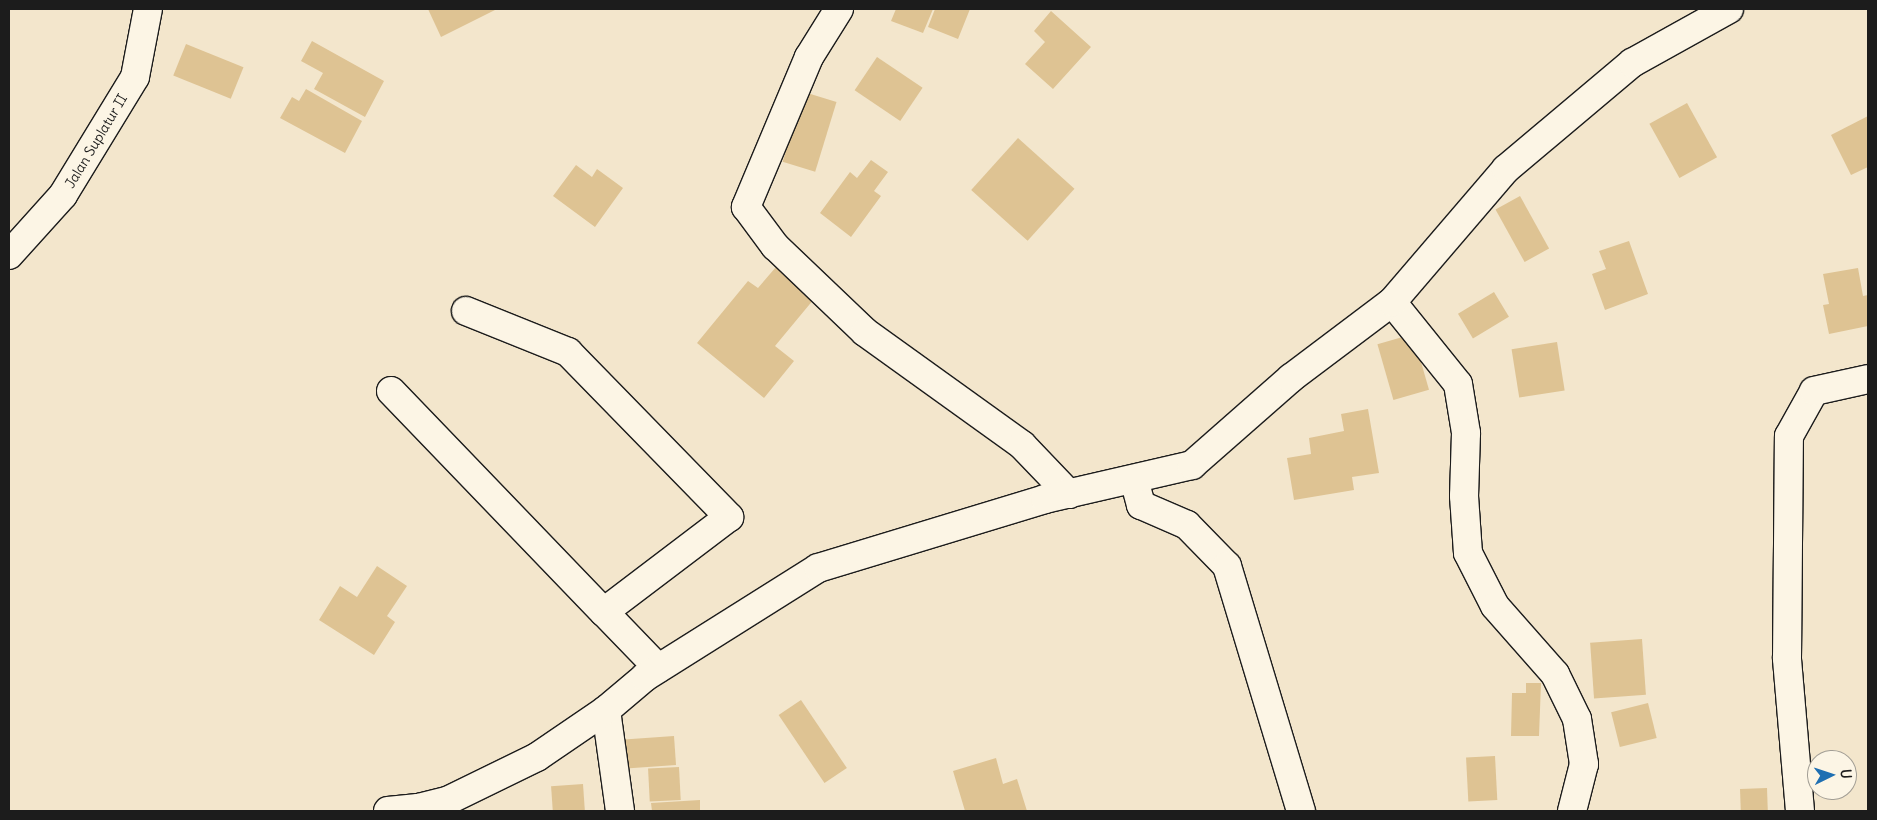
<!DOCTYPE html>
<style>
body{margin:0}
#map{position:relative;width:1877px;height:820px;overflow:hidden;background:#f3e6cc;font-family:Delius,sans-serif}
div>[style]{position:absolute}
[style*='--x']{left:calc(var(--x)*1px);top:calc(var(--y)*1px);width:calc(var(--w)*1px);rotate:calc(var(--a)*1deg)}
.building>*{inset:0;background:#dec393;transform-origin:0 0}
.roads{filter:drop-shadow(1px 0 #1c1c1c) drop-shadow(-1px 0 #1c1c1c) drop-shadow(0 1px #1c1c1c) drop-shadow(0 -1px #1c1c1c)}
.minor>*{height:28px;margin:-14px;padding:0 14px;transform-origin:14px;border-radius:14px;background:#fcf5e5}
.tertiary>*{height:28px;margin:-14px;padding:0 14px;transform-origin:14px;border-radius:14px;background:#fcf5e5}
span{translate:-50% -50%;white-space:nowrap;text-align:center;line-height:1.15;-webkit-text-stroke:4px #fcf5e5;paint-order:stroke}
.street-label{font-size:14px;color:#1c1c1c}
.frame{position:absolute;inset:0;border:10px solid #1c1c1c;pointer-events:none}
.north{position:absolute;left:1807px;top:750px;width:50px;height:50px;box-sizing:border-box;background:#fcf5e5;border:1px solid #a29e95;border-radius:50%;rotate:86deg;font-size:14px;font-weight:700;line-height:20px;text-align:center;color:#1c1c1c}
.north::after{content:'';display:block;margin:auto;width:18px;height:22px;background:#1f6fb2;clip-path:polygon(50% 0,100% 100%,50% 72%,0 100%)}
</style>
<div id="map">
<div class="building">
<div style="clip-path:polygon(428px 9px,495px 9px,495px 10px,441px 37px)"></div>
<div style="clip-path:polygon(896px 9px,933px 9px,923px 33px,891px 21px)"></div>
<div style="clip-path:polygon(935px 9px,970px 9px,958px 39px,928px 27px)"></div>
<div style="clip-path:polygon(1051px 11px,1091px 47px,1053px 89px,1025px 64px,1045px 42px,1034px 31px)"></div>
<div style="clip-path:polygon(312px 41px,384px 81px,365px 117px,314px 89px,323px 73px,301px 61px)"></div>
<div style="left:186px;top:44px;width:62px;height:34px;rotate:22deg"></div>
<div style="left:877px;top:57px;width:55px;height:40px;rotate:34deg"></div>
<div style="clip-path:polygon(306px 89px,362px 121px,345px 153px,280px 118px,292px 97px,299px 101px)"></div>
<div style="left:804px;top:92px;width:34px;height:73px;rotate:17deg"></div>
<div style="left:1687px;top:103px;width:62px;height:43px;rotate:61deg"></div>
<div style="clip-path:polygon(1868px 116px,1868px 167px,1851px 175px,1831px 135px)"></div>
<div style="left:1018px;top:138px;width:76px;height:70px;rotate:42deg"></div>
<div style="clip-path:polygon(871px 160px,888px 172px,874px 191px,881px 196px,851px 237px,820px 213px,850px 172px,857px 178px)"></div>
<div style="clip-path:polygon(576px 165px,592px 177px,597px 169px,623px 188px,595px 227px,553px 196px)"></div>
<div style="left:1520px;top:196px;width:60px;height:28px;rotate:61deg"></div>
<div style="clip-path:polygon(1629px 241px,1648px 294px,1605px 310px,1592px 274px,1606px 269px,1599px 251px)"></div>
<div style="clip-path:polygon(776px 267px,814px 299px,775px 346px,794px 361px,764px 398px,697px 343px,748px 281px,758px 288px)"></div>
<div style="clip-path:polygon(1858px 268px,1863px 296px,1868px 295px,1868px 326px,1829px 334px,1823px 305px,1829px 304px,1823px 274px)"></div>
<div style="left:1494px;top:292px;width:29px;height:42px;rotate:59deg"></div>
<div style="left:1413px;top:334px;width:58px;height:37px;rotate:74deg"></div>
<div style="left:1557px;top:342px;width:49px;height:46px;rotate:81deg"></div>
<div style="clip-path:polygon(1368px 409px,1379px 473px,1352px 477px,1354px 490px,1294px 500px,1287px 458px,1311px 454px,1309px 438px,1344px 431px,1341px 414px)"></div>
<div style="clip-path:polygon(377px 566px,407px 586px,387px 616px,395px 622px,374px 655px,319px 620px,340px 586px,357px 597px)"></div>
<div style="left:1642px;top:639px;width:56px;height:52px;rotate:86deg"></div>
<div style="clip-path:polygon(1526px 683px,1541px 683px,1539px 736px,1511px 736px,1512px 693px,1526px 693px)"></div>
<div style="left:801px;top:700px;width:82px;height:27px;rotate:56deg"></div>
<div style="left:1648px;top:703px;width:36px;height:38px;rotate:76deg"></div>
<div style="left:674px;top:736px;width:29px;height:50px;rotate:86deg"></div>
<div style="left:1495px;top:756px;width:44px;height:29px;rotate:87deg"></div>
<div style="clip-path:polygon(996px 758px,1003px 784px,1017px 779px,1027px 811px,965px 811px,953px 771px)"></div>
<div style="left:679px;top:767px;width:33px;height:31px;rotate:87deg"></div>
<div style="left:583px;top:784px;width:27px;height:32px;rotate:86deg"></div>
<div style="left:1767px;top:788px;width:23px;height:27px;rotate:88deg"></div>
<div style="clip-path:polygon(700px 800px,700px 811px,652px 811px,651px 803px)"></div>
</div>
<div class="roads">
<div class="minor">
<div style="--x:839;--y:9;--w:57;--a:122"></div>
<div style="--x:809;--y:57;--w:163;--a:112.8"></div>
<div style="--x:746;--y:207;--w:49;--a:53.4"></div>
<div style="--x:775;--y:246;--w:124;--a:43.7"></div>
<div style="--x:865;--y:332;--w:193;--a:35.7"></div>
<div style="--x:1022;--y:445;--w:68;--a:46.2"></div>
<div style="--x:1392;--y:302;--w:105;--a:51.2"></div>
<div style="--x:1458;--y:384;--w:50;--a:80.7"></div>
<div style="--x:1466;--y:433;--w:63;--a:91.8"></div>
<div style="--x:1464;--y:496;--w:57;--a:86"></div>
<div style="--x:1468;--y:553;--w:59;--a:63"></div>
<div style="--x:1495;--y:606;--w:91;--a:48.6"></div>
<div style="--x:1555;--y:674;--w:50;--a:63.9"></div>
<div style="--x:1577;--y:719;--w:46;--a:81.2"></div>
<div style="--x:1584;--y:764;--w:49;--a:104.3"></div>
<div style="--x:466;--y:311;--w:110;--a:21.9"></div>
<div style="--x:568;--y:352;--w:231;--a:45.7"></div>
<div style="--x:729;--y:517;--w:157;--a:142.8"></div>
<div style="--x:604;--y:612;--w:78;--a:46"></div>
<div style="--x:391;--y:391;--w:307;--a:46.1"></div>
<div style="--x:1134;--y:479;--w:27;--a:75"></div>
<div style="--x:1141;--y:505;--w:50;--a:23.5"></div>
<div style="--x:1187;--y:525;--w:57;--a:45.7"></div>
<div style="--x:1227;--y:566;--w:256;--a:73.2"></div>
<div style="--x:606;--y:710;--w:102;--a:82.1"></div>
<div style="--x:388;--y:811;--w:30;--a:-6"></div>
<div style="--x:418;--y:808;--w:32;--a:-14"></div>
<div style="--x:449;--y:800;--w:98;--a:-26"></div>
<div style="--x:537;--y:757;--w:83;--a:-34.3"></div>
<div style="--x:606;--y:710;--w:51;--a:-40.2"></div>
<div style="--x:645;--y:677;--w:204;--a:-32.2"></div>
<div style="--x:818;--y:568;--w:237;--a:-16.9"></div>
<div style="--x:1045;--y:499;--w:151;--a:-13"></div>
<div style="--x:1192;--y:465;--w:132;--a:-41.3"></div>
<div style="--x:1291;--y:378;--w:126;--a:-37"></div>
<div style="--x:1392;--y:302;--w:175;--a:-49.4"></div>
<div style="--x:1506;--y:169;--w:165;--a:-40.1"></div>
<div style="--x:1632;--y:63;--w:111;--a:-29.1"></div>
<div style="--x:1800;--y:811;--w:154;--a:-94.9"></div>
<div style="--x:1787;--y:658;--w:222;--a:-89.5"></div>
<div style="--x:1789;--y:436;--w:51;--a:-60.9"></div>
<div style="--x:1814;--y:391;--w:55;--a:-12.5"></div>
</div>
<div class="tertiary">
<div style="--x:9;--y:255;--w:81;--a:-48"></div>
<div style="--x:63;--y:195;--w:138;--a:-58.6"></div>
<div style="--x:135;--y:77;--w:69;--a:-79.2"></div>
</div>
</div>
<div class="street-label">
<span style="left:96px;top:141px;rotate:-59deg">Jalan Suplatur II</span>
</div>
<div class="frame"></div>
<div class="north">U</div>
</div>
